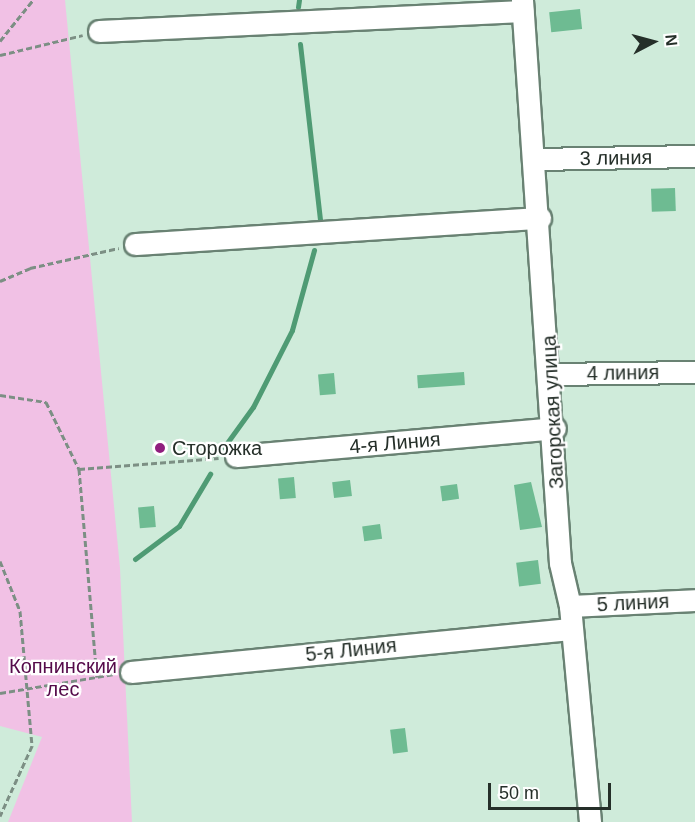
<!DOCTYPE html>
<meta charset="utf-8">
<style>
body{margin:0}
#map{position:relative;width:695px;height:822px;overflow:hidden;background:#cfebda;font-family:Arial,sans-serif}
div>[style]{position:absolute}
[style*='--x']{left:calc(var(--x)*1px);top:calc(var(--y)*1px);width:calc(var(--w)*1px);rotate:calc(var(--a)*1deg)}
.green>*{inset:0;background:#f1c1e5}
.stream>*{height:5px;margin:-2.5px;padding:0 2.5px;transform-origin:2.5px;border-radius:2.5px;background:#4f9b74}
.building>*{inset:0;background:#6ebb92;transform-origin:0 0}
.path>*{height:3px;margin-top:-1.5px;transform-origin:0;background:repeating-linear-gradient(90deg,#7c8f84 0 6px,transparent 0 9px)}
.roads{filter:drop-shadow(2px 0 #698273) drop-shadow(-2px 0 #698273) drop-shadow(0 2px #698273) drop-shadow(0 -2px #698273)}
.minor>*{height:21px;margin:-10.5px;padding:0 10.5px;transform-origin:10.5px;border-radius:10.5px;background:#fff}
.dots>*{width:16px;height:16px;translate:-50% -50%;box-sizing:border-box;border:3px solid #fff;border-radius:50%}
span{translate:-50% -50%;white-space:nowrap;text-align:center;line-height:1.15;-webkit-text-stroke:4.5px #fff;paint-order:stroke}
.street-label{font-size:20px;color:#252f29}
.poi-label{font-size:20px;color:#252f29}
.left{translate:0 -50%;text-align:left}
.park-label{font-size:20px;color:#550a4a}
.north{position:absolute;left:623px;top:12px;width:60px;height:60px;-webkit-text-stroke:4px #fff;paint-order:stroke;rotate:84deg;font-size:16px;font-weight:700;line-height:24px;text-align:center;color:#252f29}
.north::after{content:'';display:block;margin:auto;width:21px;height:27px;background:#252f29;clip-path:polygon(50% 0,100% 100%,50% 72%,0 100%)}
.scale{position:absolute;left:488px;top:783px;width:123px;height:27px;box-sizing:border-box;border:3px solid #252f29;border-top:0;padding-left:8px;font-size:18px;line-height:21px;white-space:nowrap;color:#252f29;-webkit-text-stroke:4px #fff;paint-order:stroke}
</style>
<div id="map">
<div class="green">
<div style="clip-path:polygon(0 0,65px 0,120px 568px,132px 822px,8px 822px,42px 737px,0 726px)"></div>
</div>
<div class="stream">
<div style="--x:298;--y:7;--w:7;--a:-82"></div>
<div style="--x:300;--y:44;--w:177;--a:83.5"></div>
<div style="--x:224;--y:447;--w:49;--a:-54.1"></div>
<div style="--x:253;--y:407;--w:86;--a:-63.1"></div>
<div style="--x:292;--y:330;--w:83;--a:-74.6"></div>
<div style="--x:135;--y:559;--w:55;--a:-36.9"></div>
<div style="--x:179;--y:526;--w:61;--a:-59.2"></div>
</div>
<div class="building">
<div style="left:580px;top:9px;width:20px;height:31px;rotate:84deg"></div>
<div style="left:675px;top:188px;width:23px;height:24px;rotate:88deg"></div>
<div style="left:464px;top:372px;width:13px;height:47px;rotate:86deg"></div>
<div style="left:334px;top:373px;width:21px;height:16px;rotate:85deg"></div>
<div style="left:294px;top:477px;width:21px;height:16px;rotate:85deg"></div>
<div style="left:350px;top:480px;width:16px;height:18px;rotate:83deg"></div>
<div style="clip-path:polygon(531px 482px,542px 527px,520px 530px,514px 485px)"></div>
<div style="left:457px;top:484px;width:15px;height:17px;rotate:82deg"></div>
<div style="left:154px;top:506px;width:21px;height:16px;rotate:85deg"></div>
<div style="left:380px;top:524px;width:15px;height:18px;rotate:82deg"></div>
<div style="left:538px;top:560px;width:24px;height:22px;rotate:83deg"></div>
<div style="left:405px;top:728px;width:24px;height:15px;rotate:83deg"></div>
</div>
<div class="path">
<div style="--x:0;--y:41;--w:53;--a:-51.2"></div>
<div style="--x:0;--y:55;--w:85;--a:-13.5"></div>
<div style="--x:0;--y:281;--w:33;--a:-23"></div>
<div style="--x:30;--y:268;--w:91;--a:-12.7"></div>
<div style="--x:0;--y:395;--w:47;--a:8.7"></div>
<div style="--x:46;--y:402;--w:75;--a:63.8"></div>
<div style="--x:79;--y:469;--w:140;--a:-4.5"></div>
<div style="--x:79;--y:469;--w:209;--a:85.1"></div>
<div style="--x:0;--y:561;--w:54;--a:68.2"></div>
<div style="--x:20;--y:611;--w:136;--a:84.9"></div>
<div style="--x:32;--y:746;--w:77;--a:114.6"></div>
<div style="--x:0;--y:693;--w:117;--a:-9.4"></div>
</div>
<div class="roads">
<div class="minor">
<div style="--x:522;--y:0;--w:564;--a:86.14"></div>
<div style="--x:560;--y:563;--w:44;--a:76.9"></div>
<div style="--x:570;--y:606;--w:217;--a:84.7"></div>
<div style="--x:99;--y:31;--w:424;--a:-2.7"></div>
<div style="--x:537;--y:159;--w:158;--a:-1.1"></div>
<div style="--x:135;--y:244;--w:406;--a:-3.7"></div>
<div style="--x:551;--y:374;--w:144;--a:-0.8"></div>
<div style="--x:236;--y:456;--w:320;--a:-5"></div>
<div style="--x:570;--y:606;--w:125;--a:-2.7"></div>
<div style="--x:131;--y:672;--w:441;--a:-5.6"></div>
</div>
</div>
<div class="dots">
<div style="left:160px;top:448px;background:#901e7e"></div>
</div>
<div class="street-label">
<span style="left:616px;top:158px;rotate:-1deg">3 линия</span>
<span style="left:623px;top:373px;rotate:-1deg">4 линия</span>
<span style="left:553px;top:412px;rotate:-93deg">Загорская улица</span>
<span style="left:395px;top:443px;rotate:-5deg">4-я Линия</span>
<span style="left:633px;top:603px;rotate:-3deg">5 линия</span>
<span style="left:351px;top:650px;rotate:-6deg">5-я Линия</span>
</div>
<div class="poi-label">
<span class="left" style="left:172px;top:448px">Сторожка</span>
</div>
<div class="park-label">
<span style="left:63px;top:678px">Копнинский<br>лес</span>
</div>
<div class="north">N</div>
<div class="scale">50 m</div>
</div>
